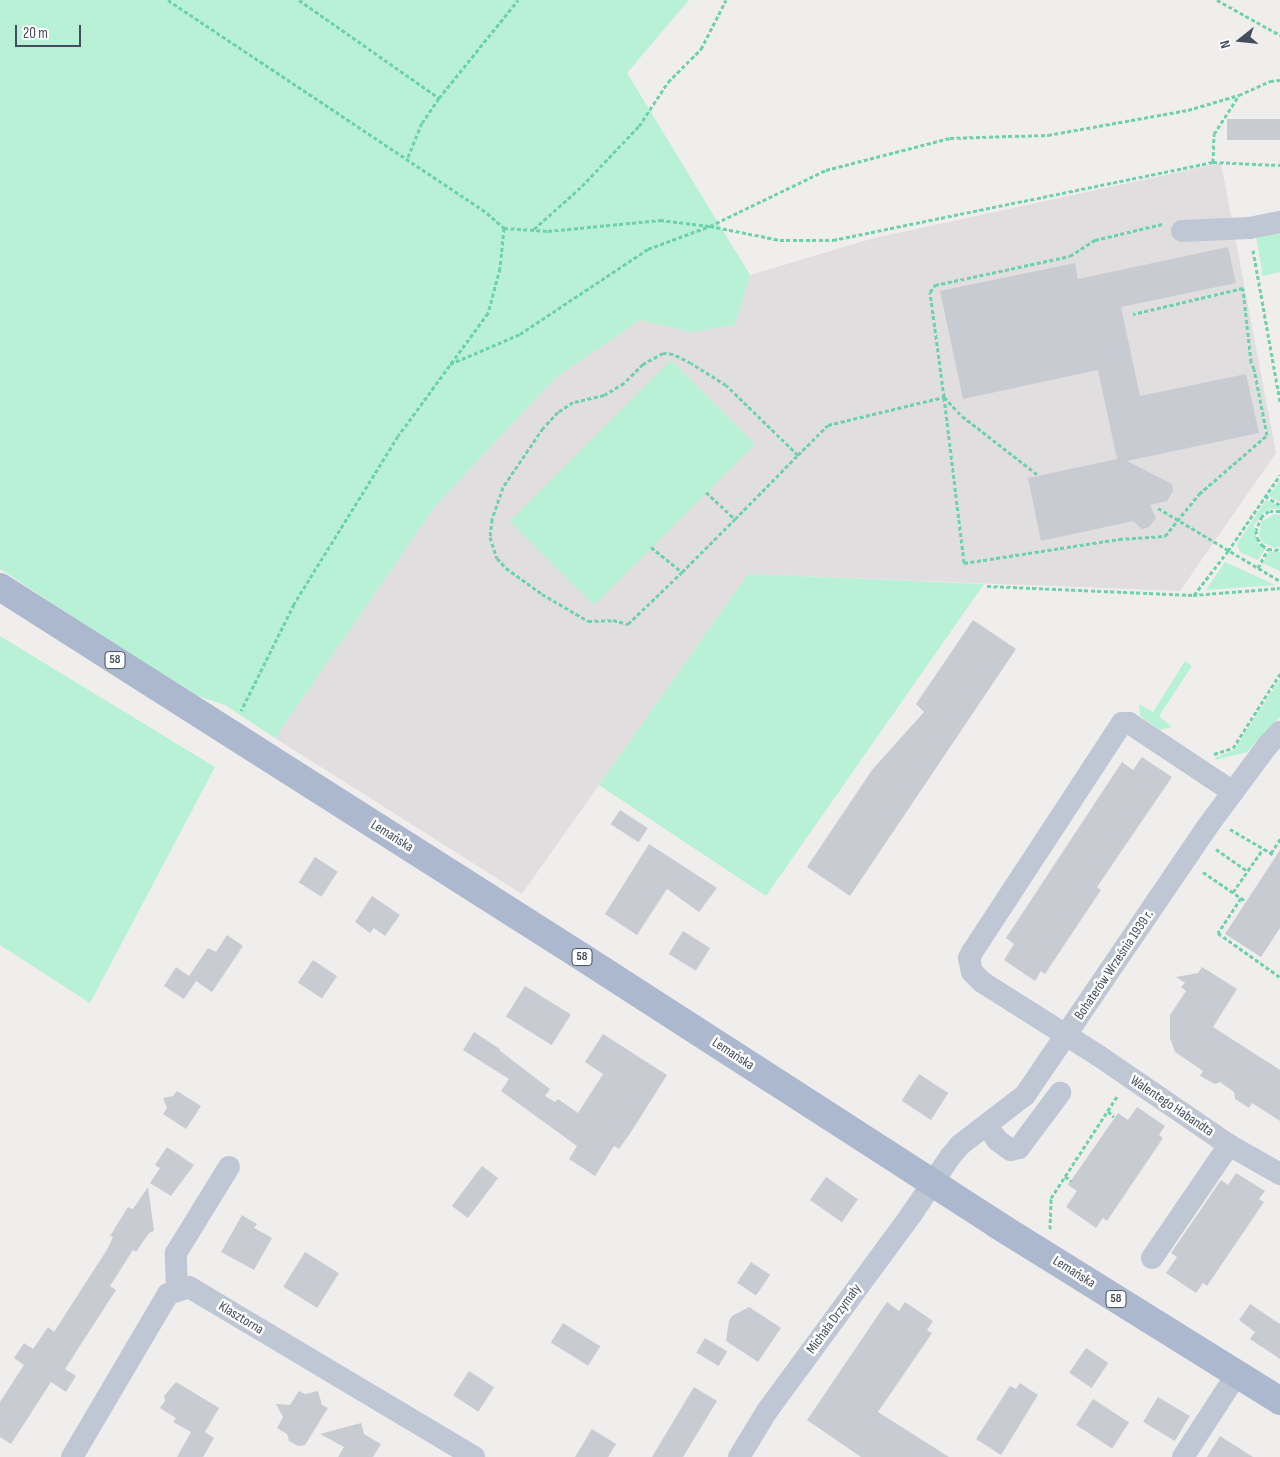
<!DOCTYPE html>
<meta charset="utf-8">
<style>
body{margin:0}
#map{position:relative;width:1280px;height:1457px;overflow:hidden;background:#f0eded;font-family:"Sofia Sans Condensed",sans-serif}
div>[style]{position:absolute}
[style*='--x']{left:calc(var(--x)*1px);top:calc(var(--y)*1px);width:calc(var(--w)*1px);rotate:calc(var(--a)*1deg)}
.education>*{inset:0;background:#e1dedf}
.green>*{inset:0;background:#b8f1d6;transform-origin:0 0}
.building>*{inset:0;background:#c9cbd3;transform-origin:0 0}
.path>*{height:3px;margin-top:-1.5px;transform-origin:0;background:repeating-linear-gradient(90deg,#6ed1ae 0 4px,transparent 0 6.5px)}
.minor>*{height:22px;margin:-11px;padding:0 11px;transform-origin:11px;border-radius:11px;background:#bfc7d4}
.major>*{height:28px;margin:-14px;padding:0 14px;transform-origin:14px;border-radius:14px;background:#abb8ce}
span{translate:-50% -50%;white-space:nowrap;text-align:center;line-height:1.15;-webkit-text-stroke:5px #fff;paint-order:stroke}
.shield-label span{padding:1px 4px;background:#fff;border:1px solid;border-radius:4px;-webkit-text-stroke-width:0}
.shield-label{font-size:12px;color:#444d5c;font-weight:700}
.street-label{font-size:14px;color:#444d5c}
.north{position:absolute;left:1215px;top:15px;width:50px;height:50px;-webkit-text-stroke:4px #fff;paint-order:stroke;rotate:254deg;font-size:14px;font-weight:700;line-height:20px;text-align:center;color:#444d5c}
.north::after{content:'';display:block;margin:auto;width:18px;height:22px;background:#444d5c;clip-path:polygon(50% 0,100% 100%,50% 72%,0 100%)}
.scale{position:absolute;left:15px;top:25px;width:66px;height:22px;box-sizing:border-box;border:2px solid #444d5c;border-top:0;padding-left:6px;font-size:15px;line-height:18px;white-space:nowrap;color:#444d5c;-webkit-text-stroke:4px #fff;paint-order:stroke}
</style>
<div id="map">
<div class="education">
<div style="clip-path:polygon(1221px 163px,1276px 453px,1180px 591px,748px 574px,522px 894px,275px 738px,436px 505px,555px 378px,640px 320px,692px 332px,735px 325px,750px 275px,874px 238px)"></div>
</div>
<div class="green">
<div style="clip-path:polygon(0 0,689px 0,627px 73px,750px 275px,735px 325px,692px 332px,640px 320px,555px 378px,436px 505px,275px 738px,225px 705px,189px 693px,0 569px)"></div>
<div style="clip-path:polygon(1274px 229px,1280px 234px,1280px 272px,1263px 276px,1255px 231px)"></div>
<div style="left:671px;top:360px;width:119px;height:228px;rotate:45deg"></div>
<div style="clip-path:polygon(1280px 480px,1280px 502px,1269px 496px)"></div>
<div style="clip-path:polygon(1266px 500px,1280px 507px,1280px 509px,1271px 509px,1264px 512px,1254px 525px,1257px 542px,1265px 549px,1258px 560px,1240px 552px,1237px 544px)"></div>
<div style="clip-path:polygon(1275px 514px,1280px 515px,1280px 547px,1275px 548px,1262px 542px,1259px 535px,1262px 521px)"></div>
<div style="clip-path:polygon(1269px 552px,1280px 552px,1280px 571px,1263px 563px)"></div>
<div style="clip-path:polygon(1225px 562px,1275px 585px,1206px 590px)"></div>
<div style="clip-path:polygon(748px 574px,984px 584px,766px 896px,599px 785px)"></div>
<div style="clip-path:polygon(0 636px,215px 767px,90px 1003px,0 945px)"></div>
<div style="clip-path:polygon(1185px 661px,1192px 666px,1159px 716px,1172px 727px,1160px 730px,1140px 716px,1139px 704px,1153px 712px)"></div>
<div style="clip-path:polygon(1280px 679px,1280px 717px,1247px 752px,1215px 760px,1216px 757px,1234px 750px)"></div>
</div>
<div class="building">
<div style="left:1280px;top:119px;width:21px;height:53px;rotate:90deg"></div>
<div style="clip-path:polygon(1228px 247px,1236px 283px,1121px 307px,1140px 396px,1246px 374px,1259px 433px,1127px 461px,1172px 484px,1173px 491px,1167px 501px,1150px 505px,1156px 518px,1149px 527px,1142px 529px,1133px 521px,1041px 541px,1028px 478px,1117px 459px,1098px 370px,963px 399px,940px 291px,1075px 263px,1078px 279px)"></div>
<div style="clip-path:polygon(973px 620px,1016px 649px,850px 896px,807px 867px,872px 770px,924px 712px,916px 704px)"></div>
<div style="clip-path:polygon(1142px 757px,1172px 777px,1097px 887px,1101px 890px,1045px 974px,1041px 971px,1035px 981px,1004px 960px,1014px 944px,1006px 938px,1122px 762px,1133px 770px)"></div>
<div style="left:620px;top:810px;width:33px;height:17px;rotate:33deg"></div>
<div style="clip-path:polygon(649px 844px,717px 888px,699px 912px,667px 889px,637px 935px,605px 914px)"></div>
<div style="clip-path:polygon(1280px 850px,1280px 928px,1261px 957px,1225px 934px)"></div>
<div style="left:315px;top:857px;width:27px;height:30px;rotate:33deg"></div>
<div style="clip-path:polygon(372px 896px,400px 915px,385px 936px,374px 928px,370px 933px,355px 922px)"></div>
<div style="left:683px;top:931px;width:32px;height:27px;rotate:32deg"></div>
<div style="clip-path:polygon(227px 935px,243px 946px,212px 992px,196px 981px,184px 999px,164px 986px,176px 967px,189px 976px,208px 948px,216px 952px)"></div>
<div style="left:313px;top:960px;width:29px;height:27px;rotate:34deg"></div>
<div style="clip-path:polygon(1202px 967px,1237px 989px,1213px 1027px,1280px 1070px,1280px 1121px,1252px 1103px,1249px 1108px,1235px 1099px,1234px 1092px,1220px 1082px,1215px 1084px,1200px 1076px,1203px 1071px,1175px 1052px,1170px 1038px,1170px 1015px,1186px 991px,1181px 987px,1185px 983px,1176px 977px,1198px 973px)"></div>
<div style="left:525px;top:986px;width:54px;height:36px;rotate:32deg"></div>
<div style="clip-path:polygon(474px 1032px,500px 1049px,499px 1050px,550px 1089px,545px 1096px,555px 1102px,558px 1099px,578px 1113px,603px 1074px,585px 1062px,603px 1034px,667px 1075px,633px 1129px,619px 1149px,614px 1146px,595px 1176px,569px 1159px,577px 1146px,501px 1091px,509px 1079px,463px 1050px)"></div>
<div style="left:919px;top:1074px;width:35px;height:32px;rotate:33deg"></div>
<div style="clip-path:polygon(177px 1091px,201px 1106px,186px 1129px,163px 1114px,167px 1108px,163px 1098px,173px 1096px)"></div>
<div style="clip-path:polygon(1137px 1107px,1165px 1126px,1159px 1135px,1163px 1138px,1107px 1221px,1103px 1218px,1096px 1228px,1066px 1207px,1077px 1191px,1068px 1185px,1118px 1113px,1128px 1120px)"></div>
<div style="clip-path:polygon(167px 1147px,194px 1165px,171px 1196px,150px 1183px,160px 1168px,155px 1165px)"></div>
<div style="left:482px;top:1166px;width:20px;height:50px;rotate:37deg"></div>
<div style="clip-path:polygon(1236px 1173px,1265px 1191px,1259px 1199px,1264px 1202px,1207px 1286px,1203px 1283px,1196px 1293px,1166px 1273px,1177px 1257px,1171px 1253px,1221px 1180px,1228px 1185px)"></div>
<div style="left:826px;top:1177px;width:39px;height:28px;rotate:35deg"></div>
<div style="clip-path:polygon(148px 1187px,154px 1231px,149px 1233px,136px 1252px,133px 1250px,110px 1286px,116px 1290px,65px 1369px,76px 1376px,66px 1392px,51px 1382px,11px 1444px,0 1437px,0 1402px,24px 1365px,14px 1358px,24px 1343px,33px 1349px,48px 1327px,54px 1332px,108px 1248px,113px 1237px,110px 1236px,128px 1207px,133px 1209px)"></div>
<div style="clip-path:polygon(242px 1215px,257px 1224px,254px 1228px,272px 1238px,254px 1270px,221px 1252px)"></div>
<div style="left:305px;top:1252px;width:40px;height:41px;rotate:32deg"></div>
<div style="left:751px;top:1262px;width:23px;height:25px;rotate:34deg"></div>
<div style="clip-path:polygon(887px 1302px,899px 1311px,905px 1302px,933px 1321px,927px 1330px,932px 1333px,878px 1412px,949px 1457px,861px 1457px,807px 1420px)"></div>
<div style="clip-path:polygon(1250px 1304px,1280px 1324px,1280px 1359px,1250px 1339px,1255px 1332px,1239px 1320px)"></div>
<div style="clip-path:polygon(749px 1307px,781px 1328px,758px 1362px,726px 1341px,729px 1321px,732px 1316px)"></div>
<div style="left:563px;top:1323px;width:44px;height:23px;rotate:32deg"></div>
<div style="left:705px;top:1338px;width:26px;height:17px;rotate:31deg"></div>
<div style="left:1086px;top:1348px;width:27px;height:30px;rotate:34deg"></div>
<div style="left:469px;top:1371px;width:30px;height:29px;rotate:33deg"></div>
<div style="clip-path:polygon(176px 1382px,219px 1408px,205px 1432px,214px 1438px,203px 1457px,177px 1457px,191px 1432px,173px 1422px,176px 1418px,160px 1408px,165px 1401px,164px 1396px)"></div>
<div style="clip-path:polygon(1020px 1383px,1038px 1395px,1001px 1455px,976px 1439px,1010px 1386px,1016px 1389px)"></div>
<div style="clip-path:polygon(694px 1387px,717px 1401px,683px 1457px,652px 1457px)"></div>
<div style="clip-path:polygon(299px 1391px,305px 1394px,318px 1391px,322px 1405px,328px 1408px,305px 1445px,298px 1446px,289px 1441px,287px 1434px,277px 1428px,283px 1417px,276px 1404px,290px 1405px)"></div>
<div style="left:1158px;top:1397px;width:37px;height:29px;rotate:31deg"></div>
<div style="left:1093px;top:1399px;width:43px;height:31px;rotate:33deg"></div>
<div style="clip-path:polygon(361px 1423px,364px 1434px,381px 1444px,373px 1457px,338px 1457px,344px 1447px,320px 1434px)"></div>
<div style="clip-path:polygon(592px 1429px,616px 1444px,608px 1457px,575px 1457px)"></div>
<div style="clip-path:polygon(1220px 1436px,1253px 1457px,1207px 1457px)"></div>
</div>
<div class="path">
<div style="--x:168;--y:0;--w:384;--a:33.7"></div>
<div style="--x:487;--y:213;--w:23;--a:41"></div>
<div style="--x:504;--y:228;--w:40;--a:95.7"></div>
<div style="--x:500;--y:268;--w:47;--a:104.9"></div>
<div style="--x:488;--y:313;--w:152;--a:126.2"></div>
<div style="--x:398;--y:436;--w:198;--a:121.8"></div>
<div style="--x:294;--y:604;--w:119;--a:116.4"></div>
<div style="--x:299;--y:0;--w:171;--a:35"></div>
<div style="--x:1217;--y:0;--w:72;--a:29.1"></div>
<div style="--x:408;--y:157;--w:37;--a:-68"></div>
<div style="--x:422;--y:123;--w:30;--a:-56"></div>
<div style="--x:439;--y:98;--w:126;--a:-51.1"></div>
<div style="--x:1213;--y:162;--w:28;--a:-88"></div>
<div style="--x:1214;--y:134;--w:46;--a:-57.3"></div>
<div style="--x:504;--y:228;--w:44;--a:3.9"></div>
<div style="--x:548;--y:231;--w:113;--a:-5.6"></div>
<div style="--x:660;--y:220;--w:50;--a:6.8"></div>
<div style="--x:710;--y:226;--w:129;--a:-25.8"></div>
<div style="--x:826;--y:170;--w:128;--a:-14.5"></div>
<div style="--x:950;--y:138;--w:98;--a:-1.8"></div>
<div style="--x:1048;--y:135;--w:142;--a:-10.1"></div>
<div style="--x:1188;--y:110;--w:53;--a:-16.4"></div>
<div style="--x:1239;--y:95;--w:34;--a:-24"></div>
<div style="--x:1270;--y:81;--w:10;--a:-6"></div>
<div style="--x:534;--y:229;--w:64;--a:-41.9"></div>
<div style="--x:582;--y:186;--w:83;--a:-46.5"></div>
<div style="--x:639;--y:126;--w:53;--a:-56.6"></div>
<div style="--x:668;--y:82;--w:47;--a:-45"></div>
<div style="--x:701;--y:49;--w:55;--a:-63"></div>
<div style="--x:1253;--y:250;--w:154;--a:79.9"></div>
<div style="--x:450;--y:364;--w:76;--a:-23.2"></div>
<div style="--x:520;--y:334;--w:154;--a:-33.6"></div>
<div style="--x:648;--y:249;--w:66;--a:-20.4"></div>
<div style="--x:710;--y:226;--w:71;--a:11.3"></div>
<div style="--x:780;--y:240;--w:53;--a:0"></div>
<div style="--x:833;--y:240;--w:388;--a:-11.6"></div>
<div style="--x:1213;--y:162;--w:67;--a:2.6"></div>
<div style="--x:944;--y:397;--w:167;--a:83.1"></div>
<div style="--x:964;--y:563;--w:157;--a:-8.8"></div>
<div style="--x:1119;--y:539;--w:46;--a:-3.7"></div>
<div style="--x:1165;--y:536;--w:54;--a:-51"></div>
<div style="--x:1199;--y:494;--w:90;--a:-40.9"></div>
<div style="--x:1267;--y:435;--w:67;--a:-101.1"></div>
<div style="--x:1254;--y:369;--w:8;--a:-113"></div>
<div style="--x:1251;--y:362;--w:74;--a:-96.2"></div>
<div style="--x:1243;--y:288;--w:113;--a:166.7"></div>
<div style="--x:944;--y:397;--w:26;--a:47"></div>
<div style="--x:962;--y:416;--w:96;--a:37.8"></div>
<div style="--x:798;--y:455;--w:100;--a:-135.8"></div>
<div style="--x:726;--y:385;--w:41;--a:-147.8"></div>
<div style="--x:691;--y:363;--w:20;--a:-153"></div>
<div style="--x:673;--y:354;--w:10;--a:-174"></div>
<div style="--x:663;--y:353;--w:23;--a:151"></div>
<div style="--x:643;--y:364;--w:27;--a:135"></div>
<div style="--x:624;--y:383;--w:23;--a:149"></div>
<div style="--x:604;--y:395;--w:32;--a:167"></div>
<div style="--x:573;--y:402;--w:18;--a:146"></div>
<div style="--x:558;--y:412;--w:22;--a:133"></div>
<div style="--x:543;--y:428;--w:71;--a:124.1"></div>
<div style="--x:503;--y:487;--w:34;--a:109"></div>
<div style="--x:492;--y:519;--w:18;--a:96"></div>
<div style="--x:490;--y:537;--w:22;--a:72"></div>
<div style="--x:497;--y:558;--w:13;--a:48"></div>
<div style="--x:506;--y:568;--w:44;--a:35.8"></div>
<div style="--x:542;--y:594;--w:53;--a:30.4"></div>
<div style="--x:588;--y:621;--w:25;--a:-2"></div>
<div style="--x:613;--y:620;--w:16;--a:15"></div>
<div style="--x:628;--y:624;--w:75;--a:-43.9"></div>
<div style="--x:682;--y:572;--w:75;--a:-45"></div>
<div style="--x:735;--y:519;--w:90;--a:-45.5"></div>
<div style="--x:798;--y:455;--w:42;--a:-45"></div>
<div style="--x:828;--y:425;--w:119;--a:-13.6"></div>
<div style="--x:944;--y:397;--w:106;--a:-97.6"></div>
<div style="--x:930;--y:292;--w:9;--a:-54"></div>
<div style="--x:935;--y:285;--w:138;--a:-12.1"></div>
<div style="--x:1070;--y:256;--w:30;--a:-33"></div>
<div style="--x:1095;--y:240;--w:69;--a:-13.4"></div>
<div style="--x:706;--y:492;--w:40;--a:43"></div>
<div style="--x:1265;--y:496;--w:17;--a:31"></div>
<div style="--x:1158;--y:508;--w:142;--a:30.9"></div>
<div style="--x:1280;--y:511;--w:11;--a:180"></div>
<div style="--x:1269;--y:511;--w:9;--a:144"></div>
<div style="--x:1262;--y:516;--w:15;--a:113"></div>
<div style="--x:1256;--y:530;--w:8;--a:83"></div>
<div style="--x:1257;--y:538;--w:9;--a:54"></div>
<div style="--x:1262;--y:545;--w:7;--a:34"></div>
<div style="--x:1268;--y:549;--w:12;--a:5"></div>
<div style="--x:651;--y:547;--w:40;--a:39"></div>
<div style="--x:1258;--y:568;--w:21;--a:-62"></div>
<div style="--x:987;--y:586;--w:206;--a:2.5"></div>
<div style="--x:1193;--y:595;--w:87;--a:-4.6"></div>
<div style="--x:1194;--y:595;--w:56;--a:-52.3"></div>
<div style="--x:1228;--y:551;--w:92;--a:-55.6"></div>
<div style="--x:1214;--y:754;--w:20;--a:-18"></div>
<div style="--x:1233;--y:748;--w:88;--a:-57.6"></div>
<div style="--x:1230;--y:829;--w:51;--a:30.6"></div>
<div style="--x:1216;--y:849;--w:39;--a:35"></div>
<div style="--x:1271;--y:853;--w:17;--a:-57"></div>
<div style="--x:1203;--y:872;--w:50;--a:34.3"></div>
<div style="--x:1233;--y:892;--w:52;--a:-55.1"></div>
<div style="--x:1241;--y:898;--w:42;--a:123.3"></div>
<div style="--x:1218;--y:933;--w:76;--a:35.4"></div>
<div style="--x:1108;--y:1111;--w:8;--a:45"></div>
<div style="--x:1065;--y:1176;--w:8;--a:40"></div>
<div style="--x:1050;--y:1229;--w:31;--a:-88"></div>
<div style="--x:1051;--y:1198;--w:123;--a:-57"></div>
</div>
<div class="minor">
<div style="--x:1182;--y:231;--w:67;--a:-2.6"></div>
<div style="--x:1249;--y:228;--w:32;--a:-11"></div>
<div style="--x:1233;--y:792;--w:125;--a:-146.4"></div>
<div style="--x:1129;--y:723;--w:7;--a:180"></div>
<div style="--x:1122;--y:723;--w:274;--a:123.2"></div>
<div style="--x:972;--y:952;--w:7;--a:117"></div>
<div style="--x:969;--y:958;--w:14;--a:78"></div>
<div style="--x:972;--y:972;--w:14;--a:45"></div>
<div style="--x:982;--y:982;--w:138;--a:32.3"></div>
<div style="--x:1099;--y:1056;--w:158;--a:34.4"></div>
<div style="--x:1229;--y:1145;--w:59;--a:29.6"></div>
<div style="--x:987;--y:1126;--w:17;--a:54"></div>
<div style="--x:997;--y:1140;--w:17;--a:36"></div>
<div style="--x:1011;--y:1150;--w:8;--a:-14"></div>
<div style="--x:1019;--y:1148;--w:69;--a:-53.3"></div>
<div style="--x:1152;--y:1258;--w:137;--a:-55.7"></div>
<div style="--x:177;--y:1291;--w:38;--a:-92"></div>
<div style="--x:176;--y:1253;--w:101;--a:-58.4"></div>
<div style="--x:72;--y:1457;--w:189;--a:-59.5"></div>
<div style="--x:168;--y:1294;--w:22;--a:-18"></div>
<div style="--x:189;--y:1287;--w:332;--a:30.8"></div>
<div style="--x:739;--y:1457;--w:54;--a:-58.7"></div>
<div style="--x:767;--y:1411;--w:243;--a:-53.7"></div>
<div style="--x:911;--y:1215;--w:70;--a:-56.1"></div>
<div style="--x:950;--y:1157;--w:16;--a:-50"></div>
<div style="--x:960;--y:1145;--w:82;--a:-37.6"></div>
<div style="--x:1025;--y:1095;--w:324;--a:-55.8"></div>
<div style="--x:1207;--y:827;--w:102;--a:-53.4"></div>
<div style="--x:1268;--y:745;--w:18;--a:-47"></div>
<div style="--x:1183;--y:1457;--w:99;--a:-57"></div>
</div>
<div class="major">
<div style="--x:0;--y:587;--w:686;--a:32.44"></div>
<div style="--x:579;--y:955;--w:496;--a:32.8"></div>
<div style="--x:996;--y:1224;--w:335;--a:31.9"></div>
</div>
<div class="shield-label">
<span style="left:115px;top:660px">58</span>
<span style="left:582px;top:957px">58</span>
<span style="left:1116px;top:1299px">58</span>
</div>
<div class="street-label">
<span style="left:392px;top:836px;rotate:32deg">Lemańska</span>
<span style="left:1114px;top:965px;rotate:-56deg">Bohaterów Września 1939 r.</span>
<span style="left:733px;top:1054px;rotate:33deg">Lemańska</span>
<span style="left:1172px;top:1106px;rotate:34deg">Walentego Habandta</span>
<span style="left:1074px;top:1272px;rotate:32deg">Lemańska</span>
<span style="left:241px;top:1318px;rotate:31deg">Klasztorna</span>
<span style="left:834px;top:1319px;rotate:-54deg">Michała Drzymały</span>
</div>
<div class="north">N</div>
<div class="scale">20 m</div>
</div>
